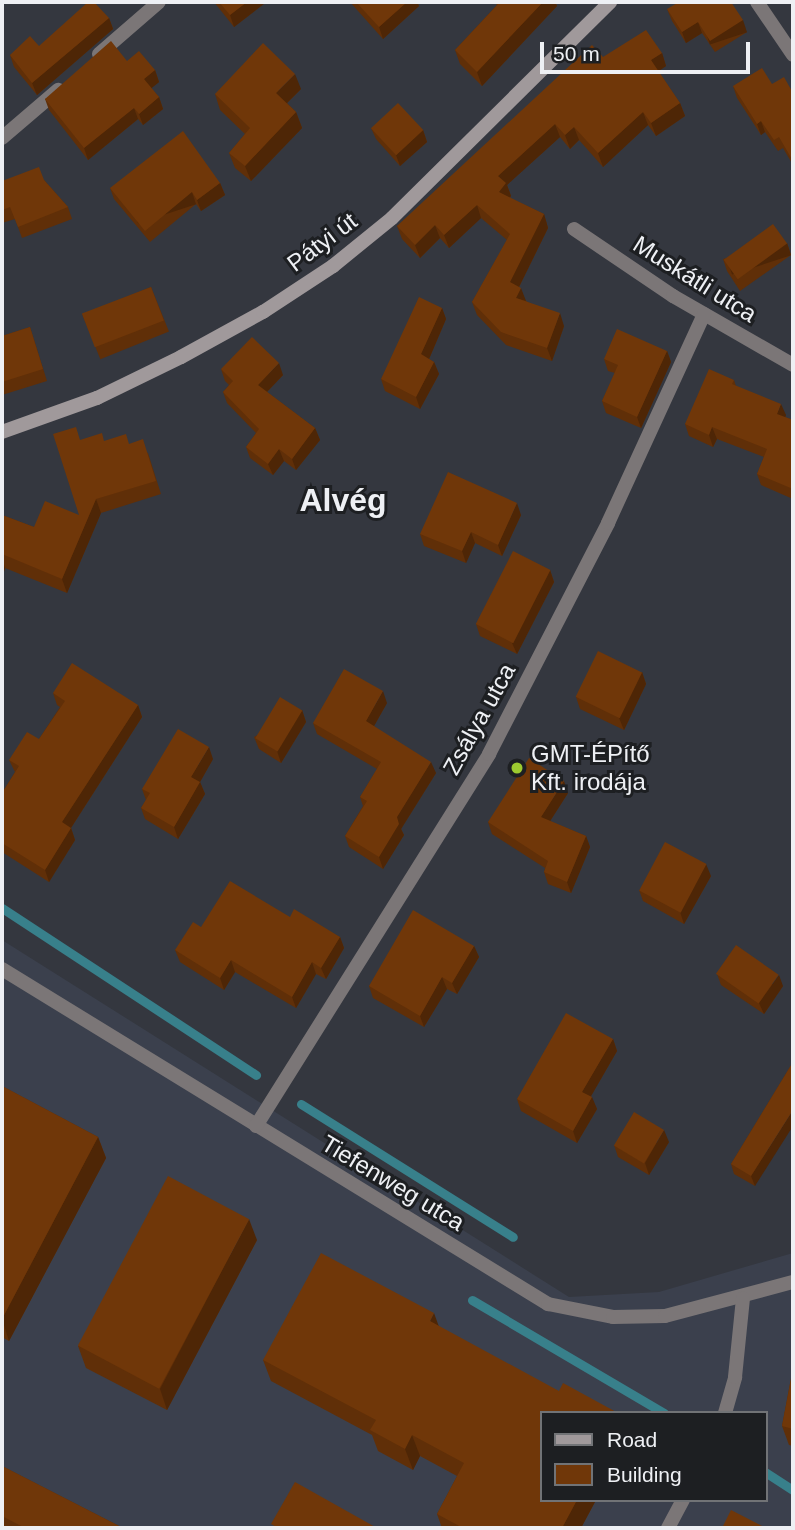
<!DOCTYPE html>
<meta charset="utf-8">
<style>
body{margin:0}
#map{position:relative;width:795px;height:1530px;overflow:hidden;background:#34373f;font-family:Arial,sans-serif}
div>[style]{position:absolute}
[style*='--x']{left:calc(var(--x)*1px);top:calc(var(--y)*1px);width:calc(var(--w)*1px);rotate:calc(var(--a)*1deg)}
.built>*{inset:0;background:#3b404d}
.stream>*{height:9px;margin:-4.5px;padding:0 4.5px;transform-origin:4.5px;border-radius:4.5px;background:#38808b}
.lane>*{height:14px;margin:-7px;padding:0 7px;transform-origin:7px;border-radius:7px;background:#7b7677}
.street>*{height:14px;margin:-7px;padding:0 7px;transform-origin:7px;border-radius:7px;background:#7b7677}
.secondary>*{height:14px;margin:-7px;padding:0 7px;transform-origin:7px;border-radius:7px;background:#a0999b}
.wall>*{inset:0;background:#602f08;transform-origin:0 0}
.shaded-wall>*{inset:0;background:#4e2606;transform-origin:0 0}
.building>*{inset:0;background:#703709;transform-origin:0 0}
.dots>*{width:19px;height:19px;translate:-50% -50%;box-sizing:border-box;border:4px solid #1d1f22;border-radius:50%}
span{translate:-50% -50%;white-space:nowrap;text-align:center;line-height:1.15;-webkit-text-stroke:6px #1d1f22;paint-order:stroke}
.street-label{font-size:24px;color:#eef0f4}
.poi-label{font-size:24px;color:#eef0f4}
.left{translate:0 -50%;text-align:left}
.district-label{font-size:32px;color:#eef0f4;font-weight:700}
.frame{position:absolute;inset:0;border:4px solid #eef0f4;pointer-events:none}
.legend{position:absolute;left:540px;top:1411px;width:228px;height:91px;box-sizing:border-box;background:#1d1f22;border:2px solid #717376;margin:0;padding:9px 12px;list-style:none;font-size:21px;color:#eef0f4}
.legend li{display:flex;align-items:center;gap:14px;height:35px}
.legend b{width:35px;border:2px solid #717376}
.scale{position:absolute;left:540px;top:42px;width:210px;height:32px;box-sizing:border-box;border:4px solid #eef0f4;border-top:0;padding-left:9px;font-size:21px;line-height:24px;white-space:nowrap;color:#eef0f4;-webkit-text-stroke:5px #1d1f22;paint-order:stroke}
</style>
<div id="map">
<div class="built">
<div style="clip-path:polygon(evenodd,2px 940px,569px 1297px,659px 1292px,793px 1253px,793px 1528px,2px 1528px,2px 940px,541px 1413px,765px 1413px,765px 1500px,541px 1500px,541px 1413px)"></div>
</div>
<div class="stream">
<div style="--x:2;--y:908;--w:304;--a:33.3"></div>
<div style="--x:301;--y:1104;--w:250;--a:32.1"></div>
<div style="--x:472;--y:1300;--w:223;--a:30.5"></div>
<div style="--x:765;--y:1472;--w:33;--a:33"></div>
</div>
<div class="lane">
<div style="--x:757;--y:2;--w:64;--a:55.8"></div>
</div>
<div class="street">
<div style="--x:99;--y:54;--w:79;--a:-40.9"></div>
<div style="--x:2;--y:138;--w:74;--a:-40.6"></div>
<div style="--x:574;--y:229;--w:120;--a:34.1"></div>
<div style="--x:673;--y:296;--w:138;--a:29.9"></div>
<div style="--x:2;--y:969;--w:641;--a:31.53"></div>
<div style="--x:548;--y:1304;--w:66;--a:11.3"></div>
<div style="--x:613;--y:1317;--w:52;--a:-1.1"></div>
<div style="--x:665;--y:1316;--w:132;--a:-14.9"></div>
<div style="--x:256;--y:1126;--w:439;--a:-57.9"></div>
<div style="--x:489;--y:754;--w:260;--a:-62.7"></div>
<div style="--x:608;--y:523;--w:230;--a:-65.3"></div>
<div style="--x:725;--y:1413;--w:37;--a:-74"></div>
<div style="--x:735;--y:1377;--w:79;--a:-84.2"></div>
<div style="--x:668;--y:1528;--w:32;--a:-62"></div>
</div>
<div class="secondary">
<div style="--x:2;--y:432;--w:101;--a:-19.7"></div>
<div style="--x:97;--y:398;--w:93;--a:-26"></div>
<div style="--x:181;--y:357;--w:94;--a:-28.8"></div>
<div style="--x:263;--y:312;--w:84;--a:-33.3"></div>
<div style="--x:333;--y:266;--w:76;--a:-39.1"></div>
<div style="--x:392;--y:218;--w:307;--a:-44.7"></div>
</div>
<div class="wall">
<div style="clip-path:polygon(214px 2px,265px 2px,265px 3px,234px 27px)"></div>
<div style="clip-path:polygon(350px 2px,417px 2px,419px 6px,383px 39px)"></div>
<div style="clip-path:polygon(494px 2px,555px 2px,557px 6px,482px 86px,460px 64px,455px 50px,497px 5px)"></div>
<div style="clip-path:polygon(667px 9px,747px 32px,715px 52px,702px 33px,686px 43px,672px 21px)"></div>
<div style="clip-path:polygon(109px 18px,113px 29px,37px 95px,14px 67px,10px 55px,39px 46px)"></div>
<div style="clip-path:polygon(662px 53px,666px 66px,658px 71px,680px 103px,685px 116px,656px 136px,648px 125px,603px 167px,579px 140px,570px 149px,560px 137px,507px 185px,511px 196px,510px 198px,544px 214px,548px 228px,519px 287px,526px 301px,564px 326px,552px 361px,506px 345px,477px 315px,472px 302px,507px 240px,481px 218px,449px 248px,440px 238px,420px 258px,402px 239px,397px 226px,603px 57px)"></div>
<div style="clip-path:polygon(127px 61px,155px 70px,159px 82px,151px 88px,159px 97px,163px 109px,143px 125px,138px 119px,88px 160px,49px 110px,45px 99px)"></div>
<div style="clip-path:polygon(772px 84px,793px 93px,793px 165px,783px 148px,778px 151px,765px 132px,761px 135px,737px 98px,733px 86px)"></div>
<div style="clip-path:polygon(301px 89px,287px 103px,296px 112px,302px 128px,251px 181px,235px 168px,229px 153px,245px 134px,220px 110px,215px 94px)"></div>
<div style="clip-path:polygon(371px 128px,423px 130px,427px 142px,400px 166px,376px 139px)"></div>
<div style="clip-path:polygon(44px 180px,68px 207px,72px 219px,22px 238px,15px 219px,2px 223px,2px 181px)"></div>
<div style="clip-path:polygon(220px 183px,225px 195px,201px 211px,196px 204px,150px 242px,114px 199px,110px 188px)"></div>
<div style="clip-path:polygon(787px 243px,791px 255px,740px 291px,727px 271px,723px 259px)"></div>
<div style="left:151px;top:287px;width:48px;height:74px;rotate:68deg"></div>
<div style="clip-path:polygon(442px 308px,446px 319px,429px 359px,434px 362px,439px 374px,420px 409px,385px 391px,381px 379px)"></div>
<div style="clip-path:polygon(30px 327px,47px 381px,2px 395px,2px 336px)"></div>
<div style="clip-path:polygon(667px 351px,671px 362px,641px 428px,606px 413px,602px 401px,615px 373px,608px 371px,604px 359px)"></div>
<div style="clip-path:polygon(221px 369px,283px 375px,267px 392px,315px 428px,320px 440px,296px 470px,284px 461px,273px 475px,250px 458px,246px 447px,256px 433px,227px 403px,223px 392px,229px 385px,225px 381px)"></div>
<div style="clip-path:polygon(734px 380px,736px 386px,786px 415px,785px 417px,793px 420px,793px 499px,761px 485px,757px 474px,764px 457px,717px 439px,713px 447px,689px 436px,685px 424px)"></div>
<div style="clip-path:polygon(81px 440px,105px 441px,129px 444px,148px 453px,161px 494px,101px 513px,67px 593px,5px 568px,2px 578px,2px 515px,34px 527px,79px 515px)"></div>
<div style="clip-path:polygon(521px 515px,502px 556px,475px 543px,466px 563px,424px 546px,420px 534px)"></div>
<div style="clip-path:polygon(550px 570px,554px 582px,517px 654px,480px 636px,476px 624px)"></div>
<div style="clip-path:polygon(642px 672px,646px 684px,624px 730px,580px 709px,576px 697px)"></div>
<div style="clip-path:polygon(53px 693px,138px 705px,142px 717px,71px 828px,75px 840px,49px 882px,2px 852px,2px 793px,15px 772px,9px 760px,39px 739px,60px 707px,57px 705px)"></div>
<div style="clip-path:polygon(387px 703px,374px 726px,436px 773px,401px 829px,404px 835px,383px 869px,349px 847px,345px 836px,363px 806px,360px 797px,377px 769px,317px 734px,313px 723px)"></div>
<div style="clip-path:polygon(302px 710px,306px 722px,281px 763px,259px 749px,254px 737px)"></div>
<div style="clip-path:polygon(213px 759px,200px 782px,205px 794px,178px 839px,145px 819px,141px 808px,146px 800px,142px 789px)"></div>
<div style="clip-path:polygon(568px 793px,550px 821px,586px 836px,590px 847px,571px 893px,548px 884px,544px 872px,545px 868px,492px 834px,488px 822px)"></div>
<div style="clip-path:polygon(711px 876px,684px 924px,643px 901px,639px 890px)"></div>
<div style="clip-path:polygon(290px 917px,340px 937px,344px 948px,326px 979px,316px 974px,296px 1008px,235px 972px,224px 990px,180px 962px,175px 950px,201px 927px)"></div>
<div style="clip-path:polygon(474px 946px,479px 957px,457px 994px,447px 989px,424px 1027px,373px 998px,369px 986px)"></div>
<div style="clip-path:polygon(717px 974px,783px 986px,764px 1014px,721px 985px)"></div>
<div style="clip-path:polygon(613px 1039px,617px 1051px,591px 1096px,597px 1109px,577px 1143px,521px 1111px,517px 1099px)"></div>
<div style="clip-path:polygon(793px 1062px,755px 1186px,734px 1174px,731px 1164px)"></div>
<div style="clip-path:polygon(2px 1086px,98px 1137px,106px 1158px,9px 1341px,2px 1337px)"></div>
<div style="clip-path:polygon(669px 1142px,649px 1175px,618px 1157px,614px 1145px)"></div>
<div style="clip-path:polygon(257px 1240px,167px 1410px,86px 1368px,78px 1346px)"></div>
<div style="clip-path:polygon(438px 1326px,541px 1500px,596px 1500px,581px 1528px,442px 1528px,437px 1514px,457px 1476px,420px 1456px,413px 1470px,378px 1451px,372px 1435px,271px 1381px,263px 1360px)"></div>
<div style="clip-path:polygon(793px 1368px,793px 1446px,789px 1445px,782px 1426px)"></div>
<div style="clip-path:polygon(2px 1466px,123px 1528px,2px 1528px)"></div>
</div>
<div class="shaded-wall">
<div style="clip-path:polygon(247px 2px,265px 3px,234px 27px,230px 15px)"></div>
<div style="clip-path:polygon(407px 2px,417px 2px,419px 6px,383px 39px,379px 27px)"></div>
<div style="clip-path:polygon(543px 2px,555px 2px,557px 6px,482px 86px,477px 72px)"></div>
<div style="clip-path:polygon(109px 18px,113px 29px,37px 95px,32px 83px)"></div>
<div style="left:743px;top:20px;width:13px;height:39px;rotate:72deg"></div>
<div style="clip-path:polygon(698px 22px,702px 33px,686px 43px,682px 32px)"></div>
<div style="clip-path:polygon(662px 53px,666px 66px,656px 73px,651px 60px)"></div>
<div style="clip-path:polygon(155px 70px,159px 82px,148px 91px,144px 79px)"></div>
<div style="clip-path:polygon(295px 74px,301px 89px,282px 108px,276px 93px)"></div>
<div style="clip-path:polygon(159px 97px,163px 109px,143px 125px,139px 114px)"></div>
<div style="clip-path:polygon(680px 103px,685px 116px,656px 136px,651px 123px)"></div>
<div style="clip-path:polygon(134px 108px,138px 119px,88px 160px,84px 148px)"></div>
<div style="clip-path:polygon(296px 112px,302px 128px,251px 181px,245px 166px)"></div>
<div style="clip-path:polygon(643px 112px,648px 125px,603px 167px,598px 153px)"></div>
<div style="clip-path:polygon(761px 121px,765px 132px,761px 135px,757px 124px)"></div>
<div style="clip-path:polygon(555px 124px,560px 137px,507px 185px,511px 196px,503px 205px,499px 192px,498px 176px)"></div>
<div style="clip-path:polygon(574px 127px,579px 140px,570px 149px,565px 135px)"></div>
<div style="clip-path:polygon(423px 130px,427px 142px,400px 166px,396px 155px)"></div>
<div style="clip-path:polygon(220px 183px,225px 195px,201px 211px,197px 200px)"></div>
<div style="left:192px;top:192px;width:13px;height:61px;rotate:72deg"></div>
<div style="clip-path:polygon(477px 205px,481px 218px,449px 248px,444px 235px)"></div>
<div style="clip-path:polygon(544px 214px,548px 228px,515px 295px,510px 282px)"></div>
<div style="clip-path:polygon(435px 225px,440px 238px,420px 258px,415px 245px)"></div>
<div style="left:787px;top:243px;width:13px;height:62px;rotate:72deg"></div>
<div style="clip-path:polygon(521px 288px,526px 301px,516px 298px)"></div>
<div style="clip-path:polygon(442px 308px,446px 319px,426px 366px,421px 354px)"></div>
<div style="clip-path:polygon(560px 313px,564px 326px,552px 361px,547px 348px)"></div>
<div style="clip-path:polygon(667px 351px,671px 362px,641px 428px,637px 417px)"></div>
<div style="clip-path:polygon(434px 362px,439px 374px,420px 409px,416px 397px)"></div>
<div style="clip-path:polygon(279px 363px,283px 375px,262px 397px,258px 385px)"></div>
<div style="clip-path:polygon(781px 404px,786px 415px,782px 425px,777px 414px)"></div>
<div style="clip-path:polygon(712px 427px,717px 439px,713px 447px,709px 435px)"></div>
<div style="clip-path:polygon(315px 428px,320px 440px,296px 470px,292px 459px)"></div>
<div style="clip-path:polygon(279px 449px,284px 461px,273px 475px,268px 464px)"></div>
<div style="clip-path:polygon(96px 499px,101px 513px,67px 593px,62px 579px)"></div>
<div style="clip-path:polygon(517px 503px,521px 515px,502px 556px,498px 545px)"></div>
<div style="clip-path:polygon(471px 532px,475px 543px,466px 563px,462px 551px)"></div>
<div style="clip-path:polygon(2px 557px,5px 568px,2px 578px)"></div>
<div style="clip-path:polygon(550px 570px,554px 582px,517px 654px,512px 643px)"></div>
<div style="clip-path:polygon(642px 672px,646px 684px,624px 730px,619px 718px)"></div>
<div style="clip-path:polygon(383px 691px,387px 703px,370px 733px,366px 721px)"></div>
<div style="clip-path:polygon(138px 705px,142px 717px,67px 834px,62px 822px)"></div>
<div style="clip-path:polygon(302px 710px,306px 722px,281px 763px,277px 751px)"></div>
<div style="clip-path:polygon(209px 747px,213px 759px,196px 789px,191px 777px)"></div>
<div style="clip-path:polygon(431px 762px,436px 773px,401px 829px,404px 835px,383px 869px,379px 857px,397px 817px)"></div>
<div style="clip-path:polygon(564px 781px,568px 793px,545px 829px,541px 817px)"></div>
<div style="clip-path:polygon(200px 782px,205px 794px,178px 839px,174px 827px)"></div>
<div style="clip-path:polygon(71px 828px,75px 840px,49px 882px,45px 870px)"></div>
<div style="clip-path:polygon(586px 836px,590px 847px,571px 893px,567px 882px)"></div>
<div style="clip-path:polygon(706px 864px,711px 876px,684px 924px,680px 912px)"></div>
<div style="clip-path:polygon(340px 937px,344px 948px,326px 979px,321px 968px)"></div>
<div style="clip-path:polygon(474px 946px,479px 957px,457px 994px,452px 983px)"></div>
<div style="clip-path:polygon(231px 960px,235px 972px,224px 990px,220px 978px)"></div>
<div style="clip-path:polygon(312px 962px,316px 974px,296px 1008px,292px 997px)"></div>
<div style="clip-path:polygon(779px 975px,783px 986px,764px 1014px,759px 1003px)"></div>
<div style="clip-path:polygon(442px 977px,447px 989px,424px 1027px,420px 1016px)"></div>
<div style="clip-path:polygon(613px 1039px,617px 1051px,587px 1103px,582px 1092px)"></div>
<div style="clip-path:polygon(592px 1097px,597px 1109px,577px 1143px,573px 1131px)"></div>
<div style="clip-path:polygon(793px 1110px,793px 1126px,755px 1186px,751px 1176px)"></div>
<div style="clip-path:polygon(664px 1130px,669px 1142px,649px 1175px,645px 1163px)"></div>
<div style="clip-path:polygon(98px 1137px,106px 1158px,9px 1341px,2px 1319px)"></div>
<div style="clip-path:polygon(249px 1219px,257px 1240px,167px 1410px,160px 1389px)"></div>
<div style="clip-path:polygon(434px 1313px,442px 1335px,430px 1321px)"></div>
<div style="clip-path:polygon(412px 1435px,420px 1456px,413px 1470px,405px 1449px)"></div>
<div style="clip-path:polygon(577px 1500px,596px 1500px,581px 1528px,562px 1528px)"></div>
</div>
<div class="building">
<div style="clip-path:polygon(88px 2px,94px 2px,109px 18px,32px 83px,10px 55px,30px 36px,39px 46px)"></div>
<div style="clip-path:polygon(219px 2px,247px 2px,230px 15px)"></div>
<div style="clip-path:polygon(356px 2px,407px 2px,379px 27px)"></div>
<div style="clip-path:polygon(500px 2px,543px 2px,477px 72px,455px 50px)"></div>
<div style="clip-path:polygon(679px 2px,731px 2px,743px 20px,710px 41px,698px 22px,682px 32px,667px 9px)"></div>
<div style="clip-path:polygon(646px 30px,662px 53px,651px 60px,680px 103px,651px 123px,643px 112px,598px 153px,574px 127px,565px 135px,555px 124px,498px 176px,506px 183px,499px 192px,544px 214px,510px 282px,521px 288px,516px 298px,560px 313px,547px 348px,501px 332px,472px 302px,510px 234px,477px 205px,444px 235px,435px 225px,415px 245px,397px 226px,592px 45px,603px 57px)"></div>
<div style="clip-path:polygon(111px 41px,127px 61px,139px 51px,155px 70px,144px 79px,159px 97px,139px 114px,134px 108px,84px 148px,45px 99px)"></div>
<div style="clip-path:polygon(263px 43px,295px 74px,276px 93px,296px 112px,245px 166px,229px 153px,250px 128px,215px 94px)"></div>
<div style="clip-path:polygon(762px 68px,772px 84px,784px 77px,793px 93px,793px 161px,779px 137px,774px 140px,761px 121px,757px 124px,733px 86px)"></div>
<div style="left:398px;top:103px;width:37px;height:37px;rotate:47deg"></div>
<div style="clip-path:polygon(183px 131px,220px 183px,197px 200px,192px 192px,145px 231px,110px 188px)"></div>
<div style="clip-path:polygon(39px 167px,44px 180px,68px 207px,18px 227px,10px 207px,2px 210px,2px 181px)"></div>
<div style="left:773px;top:224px;width:24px;height:61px;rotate:54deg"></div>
<div style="left:151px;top:287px;width:36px;height:74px;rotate:69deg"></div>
<div style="clip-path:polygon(419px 297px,442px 308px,421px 354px,434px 362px,416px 397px,381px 379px)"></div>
<div style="clip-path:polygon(30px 327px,43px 369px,2px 382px,2px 336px)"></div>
<div style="clip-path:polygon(617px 329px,667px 351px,637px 417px,602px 401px,618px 365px,604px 359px)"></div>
<div style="clip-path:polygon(252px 337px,279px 363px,258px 385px,315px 428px,292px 459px,279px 449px,268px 464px,246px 447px,259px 429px,223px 392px,233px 381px,221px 369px)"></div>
<div style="clip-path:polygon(709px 369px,734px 380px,732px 384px,781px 404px,777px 414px,793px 420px,793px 489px,757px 474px,767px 449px,712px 427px,709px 435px,685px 424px)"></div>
<div style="clip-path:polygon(76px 427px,80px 440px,102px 433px,104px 441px,126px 434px,129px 444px,143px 439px,156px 481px,96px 499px,62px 579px,2px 554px,2px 515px,34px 527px,45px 501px,79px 515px,53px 434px)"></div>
<div style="clip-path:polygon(448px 472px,517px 503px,498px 545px,471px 532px,462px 551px,420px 534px)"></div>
<div style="left:513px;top:551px;width:42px;height:82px;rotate:27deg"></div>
<div style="left:598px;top:651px;width:49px;height:51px;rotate:26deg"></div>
<div style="clip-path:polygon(72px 663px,138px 705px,62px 822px,71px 828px,45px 870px,2px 843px,2px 793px,19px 766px,9px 760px,27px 732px,39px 739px,65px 701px,53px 693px)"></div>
<div style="clip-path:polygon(344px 669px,383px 691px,366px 721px,431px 762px,397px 817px,399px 824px,379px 857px,345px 836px,367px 801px,360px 797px,381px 762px,313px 723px)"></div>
<div style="left:280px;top:697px;width:26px;height:48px;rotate:31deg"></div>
<div style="clip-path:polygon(178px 729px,209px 747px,191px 777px,200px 782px,174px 827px,141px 808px,150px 793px,142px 789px)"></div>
<div style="clip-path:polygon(529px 758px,564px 781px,541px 817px,586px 836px,567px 882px,544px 872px,548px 861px,488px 822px)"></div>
<div style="left:665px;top:842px;width:47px;height:55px;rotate:28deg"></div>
<div style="clip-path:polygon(230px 881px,290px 917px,294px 909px,340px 937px,321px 968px,312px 962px,292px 997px,231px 960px,220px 978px,175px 950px,193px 922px,201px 927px)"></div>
<div style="clip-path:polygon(413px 910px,474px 946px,452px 983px,442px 977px,420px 1016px,369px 986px)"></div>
<div style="left:736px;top:945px;width:52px;height:35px;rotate:35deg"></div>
<div style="clip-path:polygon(566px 1013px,613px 1039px,582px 1092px,592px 1097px,573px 1131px,517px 1099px)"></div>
<div style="clip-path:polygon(793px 1062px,793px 1110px,751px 1176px,731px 1164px)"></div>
<div style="clip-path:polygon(2px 1086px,98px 1137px,2px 1319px)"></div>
<div style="left:634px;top:1112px;width:35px;height:39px;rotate:31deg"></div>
<div style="left:168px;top:1176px;width:92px;height:192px;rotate:28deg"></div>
<div style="clip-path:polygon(321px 1253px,434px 1313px,430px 1321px,559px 1391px,563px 1383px,618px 1413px,541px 1413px,541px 1500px,577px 1500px,562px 1528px,463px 1528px,437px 1514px,464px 1463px,412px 1435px,405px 1449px,370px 1430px,376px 1420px,263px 1360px)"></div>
<div style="clip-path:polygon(793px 1368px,793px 1429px,782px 1426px)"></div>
<div style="clip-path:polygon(2px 1466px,123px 1528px,25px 1528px,2px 1516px)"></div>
<div style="clip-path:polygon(295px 1482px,377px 1528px,278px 1528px,271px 1524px)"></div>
<div style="clip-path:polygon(731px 1510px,766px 1528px,722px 1528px)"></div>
</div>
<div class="dots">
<div style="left:517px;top:768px;background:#9dca30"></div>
</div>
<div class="street-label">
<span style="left:322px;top:242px;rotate:-37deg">Pátyi út</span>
<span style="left:695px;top:279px;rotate:32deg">Muskátli utca</span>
<span style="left:479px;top:719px;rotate:-61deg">Zsálya utca</span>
<span style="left:393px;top:1183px;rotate:31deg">Tiefenweg utca</span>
</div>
<div class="poi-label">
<span class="left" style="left:531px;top:768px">GMT-ÉPítő<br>Kft. irodája</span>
</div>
<div class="district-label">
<span style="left:343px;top:500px">Alvég</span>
</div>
<div class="frame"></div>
<ul class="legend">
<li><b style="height:9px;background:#a0999b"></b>Road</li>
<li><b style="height:19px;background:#703709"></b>Building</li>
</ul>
<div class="scale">50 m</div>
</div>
